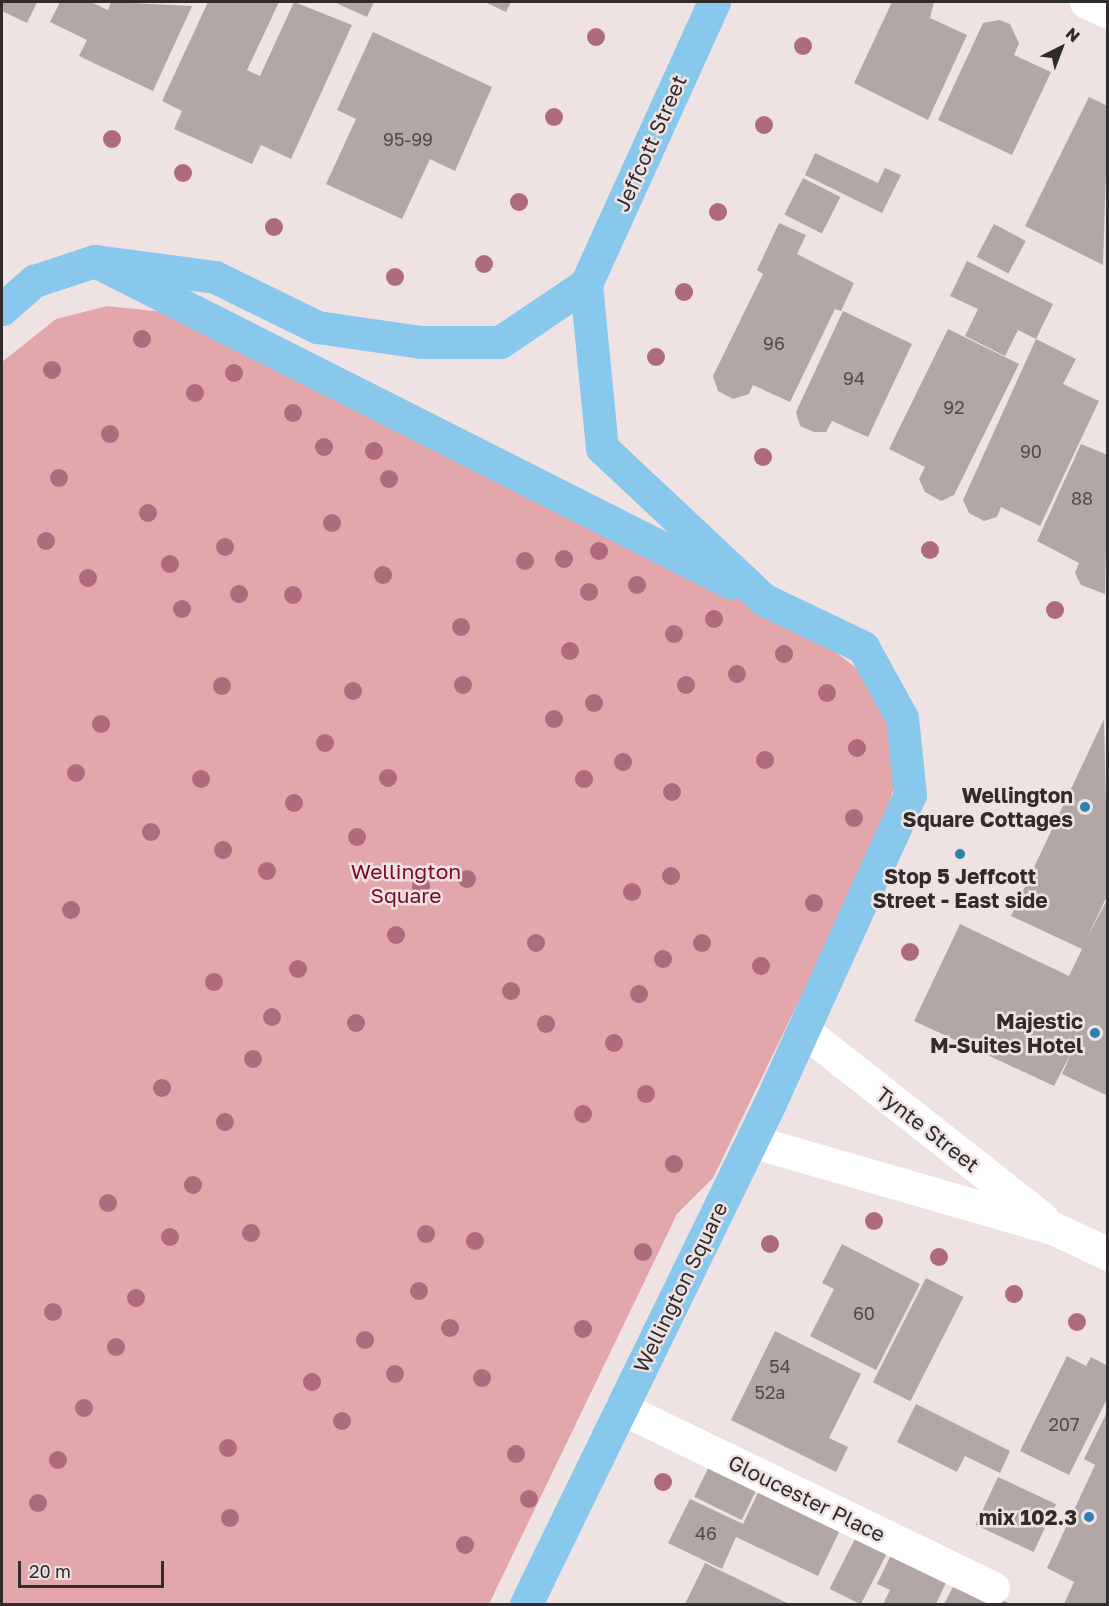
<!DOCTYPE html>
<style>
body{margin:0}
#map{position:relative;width:1109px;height:1606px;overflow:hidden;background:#efe2e3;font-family:"Golos Text",sans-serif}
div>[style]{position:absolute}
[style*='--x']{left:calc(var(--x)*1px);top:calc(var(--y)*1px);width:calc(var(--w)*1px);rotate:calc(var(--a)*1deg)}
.green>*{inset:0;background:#e3a6ab}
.building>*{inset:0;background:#b2a6a7;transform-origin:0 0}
.minor>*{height:33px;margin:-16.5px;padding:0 16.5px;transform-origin:16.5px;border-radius:16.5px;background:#fff}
.major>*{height:33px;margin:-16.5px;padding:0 16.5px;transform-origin:16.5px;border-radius:16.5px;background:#88c8ec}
.trees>*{width:18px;height:18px;margin:-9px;border-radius:50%;background:#ad6b7c}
.dots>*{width:16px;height:16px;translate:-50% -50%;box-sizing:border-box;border:3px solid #efe2e3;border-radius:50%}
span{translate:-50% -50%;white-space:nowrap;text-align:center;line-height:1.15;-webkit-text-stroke:5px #efe2e3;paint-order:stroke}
.number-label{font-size:18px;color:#504a4b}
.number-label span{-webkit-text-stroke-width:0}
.street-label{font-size:21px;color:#302c2c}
.poi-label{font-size:21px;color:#302c2c;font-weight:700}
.right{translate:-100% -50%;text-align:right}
.park-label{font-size:21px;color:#770a28}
.frame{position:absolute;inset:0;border:3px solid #302c2c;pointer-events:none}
.north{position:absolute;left:1031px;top:18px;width:60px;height:60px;-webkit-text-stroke:4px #efe2e3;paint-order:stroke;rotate:42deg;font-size:16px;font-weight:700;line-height:24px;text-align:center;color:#302c2c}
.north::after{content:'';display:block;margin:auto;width:21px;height:27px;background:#302c2c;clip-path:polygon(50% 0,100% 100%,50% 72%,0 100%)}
.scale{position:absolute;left:18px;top:1561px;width:146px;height:27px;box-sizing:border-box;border:3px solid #302c2c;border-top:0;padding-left:8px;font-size:18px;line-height:21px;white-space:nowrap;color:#302c2c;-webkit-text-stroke:4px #efe2e3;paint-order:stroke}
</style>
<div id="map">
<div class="green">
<div style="clip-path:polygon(107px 306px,164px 312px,810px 632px,860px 671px,889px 724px,896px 781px,878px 838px,713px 1178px,677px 1214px,489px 1604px,2px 1604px,2px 362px,56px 319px)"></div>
</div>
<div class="building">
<div style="clip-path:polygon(2px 2px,37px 2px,27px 23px,2px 11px)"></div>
<div style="clip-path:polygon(60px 2px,91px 2px,108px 10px,111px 2px,192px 6px,153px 91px,79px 56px,87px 40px,50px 22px)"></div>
<div style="clip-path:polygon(208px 2px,279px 2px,247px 70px,260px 76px,294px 2px,352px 25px,291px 159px,261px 145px,252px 164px,174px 129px,182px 111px,162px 101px)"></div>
<div style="clip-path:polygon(334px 2px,374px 2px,367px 17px)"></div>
<div style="clip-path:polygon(485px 2px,511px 2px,506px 12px)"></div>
<div style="clip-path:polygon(892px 2px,934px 2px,930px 18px,967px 35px,928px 120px,854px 83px)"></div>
<div style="clip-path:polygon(999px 20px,1010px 24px,1019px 43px,1014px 55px,1051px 72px,1012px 155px,938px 120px,983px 23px)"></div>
<div style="clip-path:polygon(373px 32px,492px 87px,455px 171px,430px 159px,402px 219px,326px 184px,356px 119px,337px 110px)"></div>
<div style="clip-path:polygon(1089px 97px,1108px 106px,1103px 265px,1025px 226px)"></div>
<div style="clip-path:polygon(815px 153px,878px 183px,885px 168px,901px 175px,882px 213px,805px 175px)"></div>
<div style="left:803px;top:178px;width:42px;height:41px;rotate:27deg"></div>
<div style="clip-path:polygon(779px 223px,806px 235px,797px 254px,854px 283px,841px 311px,835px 309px,790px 402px,753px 385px,749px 394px,733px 399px,718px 391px,713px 376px,763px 274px,757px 270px)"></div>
<div style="left:994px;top:224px;width:36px;height:37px;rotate:28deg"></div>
<div style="clip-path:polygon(967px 261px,1053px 304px,1036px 339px,1018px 330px,1005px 356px,965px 336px,978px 309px,950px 296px)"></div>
<div style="clip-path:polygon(843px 311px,912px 344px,868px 437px,832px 421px,826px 432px,814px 432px,800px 426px,796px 412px)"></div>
<div style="clip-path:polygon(948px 329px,1019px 364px,954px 495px,941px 501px,925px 492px,919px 479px,925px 467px,889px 449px)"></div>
<div style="clip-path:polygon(1036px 339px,1076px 359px,1063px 384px,1099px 401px,1040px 526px,1001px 507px,997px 517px,984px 521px,969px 513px,963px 500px)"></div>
<div style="clip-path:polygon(1081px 444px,1108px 455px,1105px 594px,1081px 585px,1075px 573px,1079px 563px,1037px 541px)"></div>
<div style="clip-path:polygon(1104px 719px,1108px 894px,1086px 940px,1108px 898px,1108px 1096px,1062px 1074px,1073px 1049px,1054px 1086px,914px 1021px,960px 924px,1069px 976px,1082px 949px,1011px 916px)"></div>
<div style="clip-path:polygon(842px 1244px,920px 1284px,876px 1370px,810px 1336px,834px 1289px,822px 1283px)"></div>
<div style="left:926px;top:1278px;width:42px;height:117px;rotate:27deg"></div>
<div style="clip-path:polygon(775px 1331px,861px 1374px,829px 1438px,848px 1447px,836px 1472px,731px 1420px)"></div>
<div style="clip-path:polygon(1067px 1356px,1086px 1366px,1091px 1357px,1108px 1366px,1108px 1397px,1069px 1475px,1020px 1451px)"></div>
<div style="clip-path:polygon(916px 1404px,1010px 1451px,1000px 1473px,965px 1456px,957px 1472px,897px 1442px)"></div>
<div style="clip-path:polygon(1108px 1410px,1108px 1604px,1064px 1604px,1074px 1582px,1047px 1568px,1095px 1465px,1084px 1459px)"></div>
<div style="left:713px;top:1458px;width:53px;height:43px;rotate:26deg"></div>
<div style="left:998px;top:1477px;width:64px;height:53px;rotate:25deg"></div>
<div style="clip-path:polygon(763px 1482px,842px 1526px,818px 1576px,736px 1537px,722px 1569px,668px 1543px,690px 1499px,743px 1524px)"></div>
<div style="left:860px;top:1529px;width:35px;height:67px;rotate:27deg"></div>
<div style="clip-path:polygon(895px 1547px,950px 1574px,936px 1604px,883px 1604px,890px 1590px,877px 1584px)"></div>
<div style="clip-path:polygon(705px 1563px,789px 1604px,685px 1604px)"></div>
<div style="clip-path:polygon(958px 1578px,1011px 1604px,944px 1604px)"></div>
</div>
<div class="minor">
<div style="--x:1086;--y:2;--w:24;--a:24"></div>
<div style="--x:803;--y:1030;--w:304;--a:38.2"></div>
<div style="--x:751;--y:1141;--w:314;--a:16.1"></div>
<div style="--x:1053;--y:1228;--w:61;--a:25.3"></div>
<div style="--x:621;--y:1408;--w:413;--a:25.8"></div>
</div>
<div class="major">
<div style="--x:95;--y:261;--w:712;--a:26.82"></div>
<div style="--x:2;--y:309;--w:43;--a:-41.2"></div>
<div style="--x:34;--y:281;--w:64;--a:-18.2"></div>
<div style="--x:95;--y:261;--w:121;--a:7.6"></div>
<div style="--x:215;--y:277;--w:114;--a:26.1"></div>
<div style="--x:317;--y:327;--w:105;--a:8.2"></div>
<div style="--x:421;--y:342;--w:79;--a:0"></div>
<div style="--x:500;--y:342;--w:104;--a:-34"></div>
<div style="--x:526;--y:1604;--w:557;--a:-64.03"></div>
<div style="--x:770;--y:1103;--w:338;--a:-65.6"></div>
<div style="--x:910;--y:795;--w:77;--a:-95.9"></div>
<div style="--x:902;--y:718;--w:81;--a:-118.8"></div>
<div style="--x:863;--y:647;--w:111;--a:-154.4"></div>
<div style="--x:763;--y:599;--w:221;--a:-136.8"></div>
<div style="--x:602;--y:448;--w:165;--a:-95.6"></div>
<div style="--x:586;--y:284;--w:310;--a:-65.6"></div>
</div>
<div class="trees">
<div style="left:596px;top:37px"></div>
<div style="left:803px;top:46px"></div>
<div style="left:554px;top:117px"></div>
<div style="left:764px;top:125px"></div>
<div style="left:112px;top:139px"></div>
<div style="left:183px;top:173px"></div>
<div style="left:519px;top:202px"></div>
<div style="left:718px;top:212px"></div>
<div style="left:274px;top:227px"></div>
<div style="left:484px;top:264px"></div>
<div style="left:395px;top:277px"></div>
<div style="left:684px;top:292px"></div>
<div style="left:142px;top:339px"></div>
<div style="left:656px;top:357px"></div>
<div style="left:52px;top:370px"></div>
<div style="left:234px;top:373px"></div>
<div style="left:195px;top:393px"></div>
<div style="left:293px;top:413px"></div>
<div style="left:110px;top:434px"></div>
<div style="left:324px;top:447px"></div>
<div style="left:374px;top:451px"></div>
<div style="left:763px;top:457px"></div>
<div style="left:59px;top:478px"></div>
<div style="left:389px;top:479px"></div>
<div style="left:148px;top:513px"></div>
<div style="left:332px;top:523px"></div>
<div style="left:46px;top:541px"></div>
<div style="left:225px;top:547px"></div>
<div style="left:930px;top:550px"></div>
<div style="left:599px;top:551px"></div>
<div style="left:564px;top:559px"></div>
<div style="left:525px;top:561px"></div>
<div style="left:170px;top:564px"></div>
<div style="left:383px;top:575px"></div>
<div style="left:88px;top:578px"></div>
<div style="left:637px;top:585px"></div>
<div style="left:589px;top:592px"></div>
<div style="left:239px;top:594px"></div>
<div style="left:293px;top:595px"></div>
<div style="left:182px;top:609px"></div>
<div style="left:1055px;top:610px"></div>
<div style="left:714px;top:619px"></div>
<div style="left:461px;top:627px"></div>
<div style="left:674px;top:634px"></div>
<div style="left:570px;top:651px"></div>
<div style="left:784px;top:654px"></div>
<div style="left:737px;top:674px"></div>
<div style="left:463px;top:685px"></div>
<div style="left:686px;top:685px"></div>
<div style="left:222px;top:686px"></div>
<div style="left:353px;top:691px"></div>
<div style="left:827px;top:693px"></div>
<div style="left:594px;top:703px"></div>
<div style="left:554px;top:719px"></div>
<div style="left:101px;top:724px"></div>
<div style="left:325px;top:743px"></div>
<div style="left:857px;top:748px"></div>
<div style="left:765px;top:760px"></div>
<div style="left:623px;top:762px"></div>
<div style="left:76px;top:773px"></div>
<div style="left:388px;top:778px"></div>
<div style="left:201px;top:779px"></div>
<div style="left:584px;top:779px"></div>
<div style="left:672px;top:792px"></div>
<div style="left:294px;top:803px"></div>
<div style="left:854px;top:818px"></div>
<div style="left:151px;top:832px"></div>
<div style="left:357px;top:837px"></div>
<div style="left:223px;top:850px"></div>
<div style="left:267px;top:871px"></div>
<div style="left:671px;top:876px"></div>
<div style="left:467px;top:879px"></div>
<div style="left:421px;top:886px"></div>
<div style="left:632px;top:892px"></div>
<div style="left:814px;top:903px"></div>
<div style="left:71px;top:910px"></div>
<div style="left:396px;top:935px"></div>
<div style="left:536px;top:943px"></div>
<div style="left:702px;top:943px"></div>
<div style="left:910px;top:952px"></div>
<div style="left:663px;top:959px"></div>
<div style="left:761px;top:966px"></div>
<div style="left:298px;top:969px"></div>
<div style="left:214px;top:982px"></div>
<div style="left:511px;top:991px"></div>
<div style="left:639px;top:994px"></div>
<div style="left:272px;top:1017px"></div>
<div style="left:356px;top:1023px"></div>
<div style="left:546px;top:1024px"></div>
<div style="left:614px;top:1043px"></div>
<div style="left:253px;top:1059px"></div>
<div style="left:162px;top:1088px"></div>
<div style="left:646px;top:1094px"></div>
<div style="left:583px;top:1114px"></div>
<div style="left:225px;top:1122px"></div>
<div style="left:674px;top:1164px"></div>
<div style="left:193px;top:1185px"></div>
<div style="left:108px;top:1203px"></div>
<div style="left:874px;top:1221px"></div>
<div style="left:251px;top:1233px"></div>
<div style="left:426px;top:1234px"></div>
<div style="left:170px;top:1237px"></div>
<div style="left:475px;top:1241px"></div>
<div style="left:770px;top:1244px"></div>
<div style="left:643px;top:1252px"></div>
<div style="left:939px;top:1257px"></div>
<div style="left:419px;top:1291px"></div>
<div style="left:1014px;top:1294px"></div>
<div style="left:136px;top:1298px"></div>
<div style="left:53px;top:1312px"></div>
<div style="left:1077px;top:1322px"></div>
<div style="left:450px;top:1328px"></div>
<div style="left:583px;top:1329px"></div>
<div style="left:365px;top:1340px"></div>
<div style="left:116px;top:1347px"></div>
<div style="left:395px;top:1374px"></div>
<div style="left:482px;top:1378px"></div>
<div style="left:312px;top:1382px"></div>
<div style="left:84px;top:1408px"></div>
<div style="left:342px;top:1421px"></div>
<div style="left:228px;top:1448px"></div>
<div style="left:516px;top:1454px"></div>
<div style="left:58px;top:1460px"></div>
<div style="left:663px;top:1482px"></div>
<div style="left:529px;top:1499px"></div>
<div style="left:38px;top:1503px"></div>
<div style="left:230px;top:1518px"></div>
<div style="left:465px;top:1545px"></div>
</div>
<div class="dots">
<div style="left:1085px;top:807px;background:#2981af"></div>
<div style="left:960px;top:854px;background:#2981af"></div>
<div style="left:1095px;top:1033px;background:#2981af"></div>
<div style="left:1089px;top:1517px;background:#2981af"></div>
</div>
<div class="number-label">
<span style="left:408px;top:139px">95-99</span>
<span style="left:774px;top:343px">96</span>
<span style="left:854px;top:378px">94</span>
<span style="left:954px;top:407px">92</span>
<span style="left:1031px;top:451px">90</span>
<span style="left:1082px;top:498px">88</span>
<span style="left:864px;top:1313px">60</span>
<span style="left:780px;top:1366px">54</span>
<span style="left:770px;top:1392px">52a</span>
<span style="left:1064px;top:1424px">207</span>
<span style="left:706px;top:1533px">46</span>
</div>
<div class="street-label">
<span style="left:650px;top:143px;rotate:-66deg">Jeffcott Street</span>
<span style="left:928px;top:1129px;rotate:38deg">Tynte Street</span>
<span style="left:680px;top:1287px;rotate:-64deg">Wellington Square</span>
<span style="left:807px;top:1498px;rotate:26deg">Gloucester Place</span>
</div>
<div class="poi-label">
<span class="right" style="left:1073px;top:807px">Wellington<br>Square Cottages</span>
<span style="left:960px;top:888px">Stop 5 Jeffcott<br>Street - East side</span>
<span class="right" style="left:1083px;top:1033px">Majestic<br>M-Suites Hotel</span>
<span class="right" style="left:1077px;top:1517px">mix 102.3</span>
</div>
<div class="park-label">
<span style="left:406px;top:883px">Wellington<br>Square</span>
</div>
<div class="frame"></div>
<div class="north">N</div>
<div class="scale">20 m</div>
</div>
